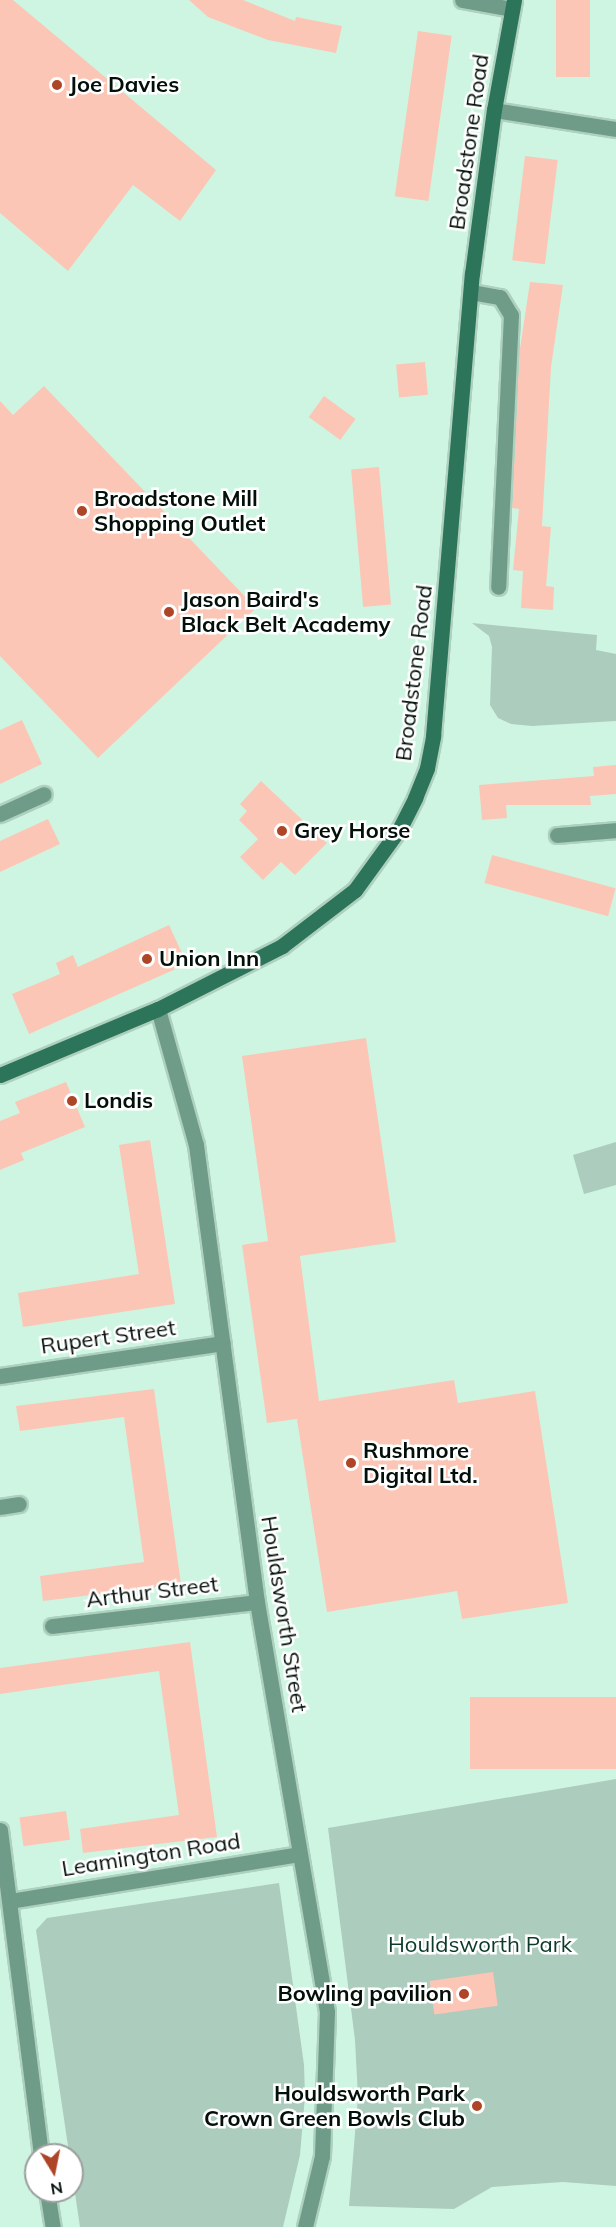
<!DOCTYPE html>
<style>
body{margin:0}
#map{position:relative;width:616px;height:2227px;overflow:hidden;background:#cef5e2;font-family:Mulish,sans-serif}
div>[style]{position:absolute}
[style*='--x']{left:calc(var(--x)*1px);top:calc(var(--y)*1px);width:calc(var(--w)*1px);rotate:calc(var(--a)*1deg)}
.green>*{inset:0;background:#acccbd}
.building>*{inset:0;background:#fcc6b6;transform-origin:0 0}
.roads{filter:drop-shadow(2px 0 #aed0bf) drop-shadow(-2px 0 #aed0bf) drop-shadow(0 2px #aed0bf) drop-shadow(0 -2px #aed0bf)}
.minor>*{height:15px;margin:-7.5px;padding:0 7.5px;transform-origin:7.5px;border-radius:7.5px;background:#6f9c88}
.secondary>*{height:15px;margin:-7.5px;padding:0 7.5px;transform-origin:7.5px;border-radius:7.5px;background:#2c755a}
.dots>*{width:16px;height:16px;translate:-50% -50%;box-sizing:border-box;border:3px solid #fff;border-radius:50%}
span{translate:-50% -50%;white-space:nowrap;text-align:center;line-height:1.15;-webkit-text-stroke:5px #fff;paint-order:stroke}
.poi-label{font-size:22px;color:#030f09;font-weight:700}
.left{translate:0 -50%;text-align:left}
.right{translate:-100% -50%;text-align:right}
.street-label{font-size:22px;color:#030f09}
.park-label{font-size:22px;color:#0b3a2a}
.north{position:absolute;left:24px;top:2143px;width:60px;height:60px;box-sizing:border-box;background:#fff;border:2px solid #9a9f9d;border-radius:50%;rotate:170deg;font-size:16px;font-weight:700;line-height:24px;text-align:center;color:#030f09}
.north::after{content:'';display:block;margin:auto;width:21px;height:27px;background:#ad4526;clip-path:polygon(50% 0,100% 100%,50% 72%,0 100%)}
</style>
<div id="map">
<div class="green">
<div style="clip-path:polygon(472px 623px,597px 635px,596px 650px,616px 654px,616px 721px,532px 726px,511px 724px,498px 718px,490px 705px,492px 647px,489px 636px)"></div>
<div style="clip-path:polygon(616px 1142px,616px 1185px,584px 1194px,573px 1155px)"></div>
<div style="clip-path:polygon(616px 1779px,616px 2186px,563px 2182px,492px 2187px,454px 2209px,349px 2206px,358px 2097px,355px 2040px,328px 1828px)"></div>
<div style="clip-path:polygon(279px 1883px,304px 2065px,305px 2096px,300px 2155px,283px 2227px,80px 2227px,36px 1930px,47px 1918px)"></div>
</div>
<div class="building">
<div style="clip-path:polygon(0 0,13px 0,216px 170px,180px 221px,133px 185px,68px 271px,0 213px)"></div>
<div style="clip-path:polygon(189px 0,243px 0,295px 21px,296px 17px,342px 26px,336px 53px,268px 40px,208px 17px)"></div>
<div style="left:556px;top:0;width:34px;height:77px"></div>
<div style="left:418px;top:31px;width:34px;height:167px;rotate:8deg"></div>
<div style="left:525px;top:156px;width:33px;height:105px;rotate:7deg"></div>
<div style="clip-path:polygon(530px 282px,563px 285px,551px 367px,542px 526px,551px 527px,546px 586px,554px 587px,553px 610px,521px 608px,523px 571px,513px 570px,519px 509px,512px 508px,519px 355px)"></div>
<div style="left:425px;top:362px;width:33px;height:29px;rotate:85deg"></div>
<div style="clip-path:polygon(44px 386px,256px 608px,98px 758px,0 656px,0 401px,13px 415px)"></div>
<div style="left:324px;top:396px;width:39px;height:26px;rotate:36deg"></div>
<div style="left:379px;top:467px;width:138px;height:28px;rotate:85deg"></div>
<div style="clip-path:polygon(22px 720px,42px 764px,0 784px,0 730px)"></div>
<div style="clip-path:polygon(616px 765px,616px 794px,590px 796px,591px 805px,506px 805px,507px 818px,482px 820px,479px 785px,594px 776px,593px 767px)"></div>
<div style="clip-path:polygon(261px 781px,327px 843px,295px 875px,281px 862px,263px 880px,240px 857px,258px 839px,239px 820px,247px 811px,240px 804px)"></div>
<div style="clip-path:polygon(48px 819px,60px 844px,0 872px,0 841px)"></div>
<div style="left:492px;top:855px;width:128px;height:29px;rotate:15deg"></div>
<div style="clip-path:polygon(169px 925px,187px 964px,29px 1034px,12px 994px,60px 974px,56px 963px,73px 955px,78px 967px)"></div>
<div style="clip-path:polygon(366px 1038px,396px 1242px,300px 1256px,319px 1401px,454px 1380px,458px 1403px,535px 1391px,568px 1603px,462px 1619px,457px 1591px,327px 1612px,297px 1419px,267px 1423px,242px 1245px,268px 1241px,242px 1056px)"></div>
<div style="clip-path:polygon(66px 1082px,85px 1127px,21px 1153px,24px 1160px,0 1170px,0 1121px,20px 1113px,15px 1102px)"></div>
<div style="clip-path:polygon(150px 1140px,175px 1304px,23px 1327px,18px 1293px,139px 1274px,119px 1145px)"></div>
<div style="clip-path:polygon(154px 1389px,181px 1584px,43px 1601px,40px 1576px,144px 1562px,124px 1417px,20px 1431px,16px 1406px)"></div>
<div style="clip-path:polygon(190px 1642px,217px 1837px,83px 1853px,80px 1829px,179px 1815px,159px 1671px,0 1694px,0 1668px)"></div>
<div style="left:616px;top:1697px;width:72px;height:146px;rotate:90deg"></div>
<div style="left:66px;top:1811px;width:29px;height:47px;rotate:82deg"></div>
<div style="left:493px;top:1972px;width:34px;height:64px;rotate:82deg"></div>
</div>
<div class="roads">
<div class="minor">
<div style="--x:462;--y:0;--w:51;--a:10.2"></div>
<div style="--x:494;--y:110;--w:123;--a:8.9"></div>
<div style="--x:471;--y:292;--w:29;--a:10"></div>
<div style="--x:500;--y:297;--w:21;--a:59"></div>
<div style="--x:511;--y:315;--w:272;--a:92.7"></div>
<div style="--x:0;--y:814;--w:48;--a:-24.4"></div>
<div style="--x:557;--y:835;--w:59;--a:-4.8"></div>
<div style="--x:158;--y:1009;--w:141;--a:74.4"></div>
<div style="--x:196;--y:1145;--w:461;--a:82.4"></div>
<div style="--x:257;--y:1602;--w:416;--a:80.3"></div>
<div style="--x:327;--y:2012;--w:144;--a:92"></div>
<div style="--x:322;--y:2156;--w:73;--a:103.5"></div>
<div style="--x:0;--y:1376;--w:225;--a:-8.4"></div>
<div style="--x:0;--y:1507;--w:19;--a:-9"></div>
<div style="--x:52;--y:1626;--w:206;--a:-6.7"></div>
<div style="--x:0;--y:1830;--w:328;--a:82.8"></div>
<div style="--x:10;--y:1901;--w:293;--a:-9.2"></div>
<div style="--x:47;--y:2191;--w:36;--a:81"></div>
</div>
<div class="secondary">
<div style="--x:0;--y:1075;--w:171;--a:-22.7"></div>
<div style="--x:158;--y:1009;--w:139;--a:-26.9"></div>
<div style="--x:282;--y:946;--w:92;--a:-37.5"></div>
<div style="--x:355;--y:890;--w:77;--a:-54"></div>
<div style="--x:400;--y:828;--w:34;--a:-63"></div>
<div style="--x:415;--y:798;--w:32;--a:-68"></div>
<div style="--x:427;--y:768;--w:33;--a:-79"></div>
<div style="--x:433;--y:736;--w:464;--a:-85.2"></div>
<div style="--x:472;--y:274;--w:165;--a:-82.4"></div>
<div style="--x:494;--y:110;--w:112;--a:-79.7"></div>
</div>
</div>
<div class="dots">
<div style="left:57px;top:85px;background:#ad4526"></div>
<div style="left:82px;top:511px;background:#ad4526"></div>
<div style="left:169px;top:612px;background:#ad4526"></div>
<div style="left:282px;top:831px;background:#ad4526"></div>
<div style="left:147px;top:959px;background:#ad4526"></div>
<div style="left:72px;top:1101px;background:#ad4526"></div>
<div style="left:351px;top:1463px;background:#ad4526"></div>
<div style="left:464px;top:1994px;background:#ad4526"></div>
<div style="left:477px;top:2106px;background:#ad4526"></div>
</div>
<div class="poi-label">
<span class="left" style="left:69px;top:85px">Joe Davies</span>
<span class="left" style="left:94px;top:511px">Broadstone Mill<br>Shopping Outlet</span>
<span class="left" style="left:181px;top:612px">Jason Baird's<br>Black Belt Academy</span>
<span class="left" style="left:294px;top:831px">Grey Horse</span>
<span class="left" style="left:159px;top:959px">Union Inn</span>
<span class="left" style="left:84px;top:1101px">Londis</span>
<span class="left" style="left:363px;top:1463px">Rushmore<br>Digital Ltd.</span>
<span class="right" style="left:452px;top:1994px">Bowling pavilion</span>
<span class="right" style="left:465px;top:2106px">Houldsworth Park<br>Crown Green Bowls Club</span>
</div>
<div class="street-label">
<span style="left:469px;top:142px;rotate:-82deg">Broadstone Road</span>
<span style="left:414px;top:673px;rotate:-83deg">Broadstone Road</span>
<span style="left:108px;top:1337px;rotate:-8deg">Rupert Street</span>
<span style="left:152px;top:1592px;rotate:-7deg">Arthur Street</span>
<span style="left:284px;top:1614px;rotate:81deg">Houldsworth Street</span>
<span style="left:151px;top:1855px;rotate:-9deg">Leamington Road</span>
</div>
<div class="park-label">
<span style="left:480px;top:1945px">Houldsworth Park</span>
</div>
<div class="north">N</div>
</div>
